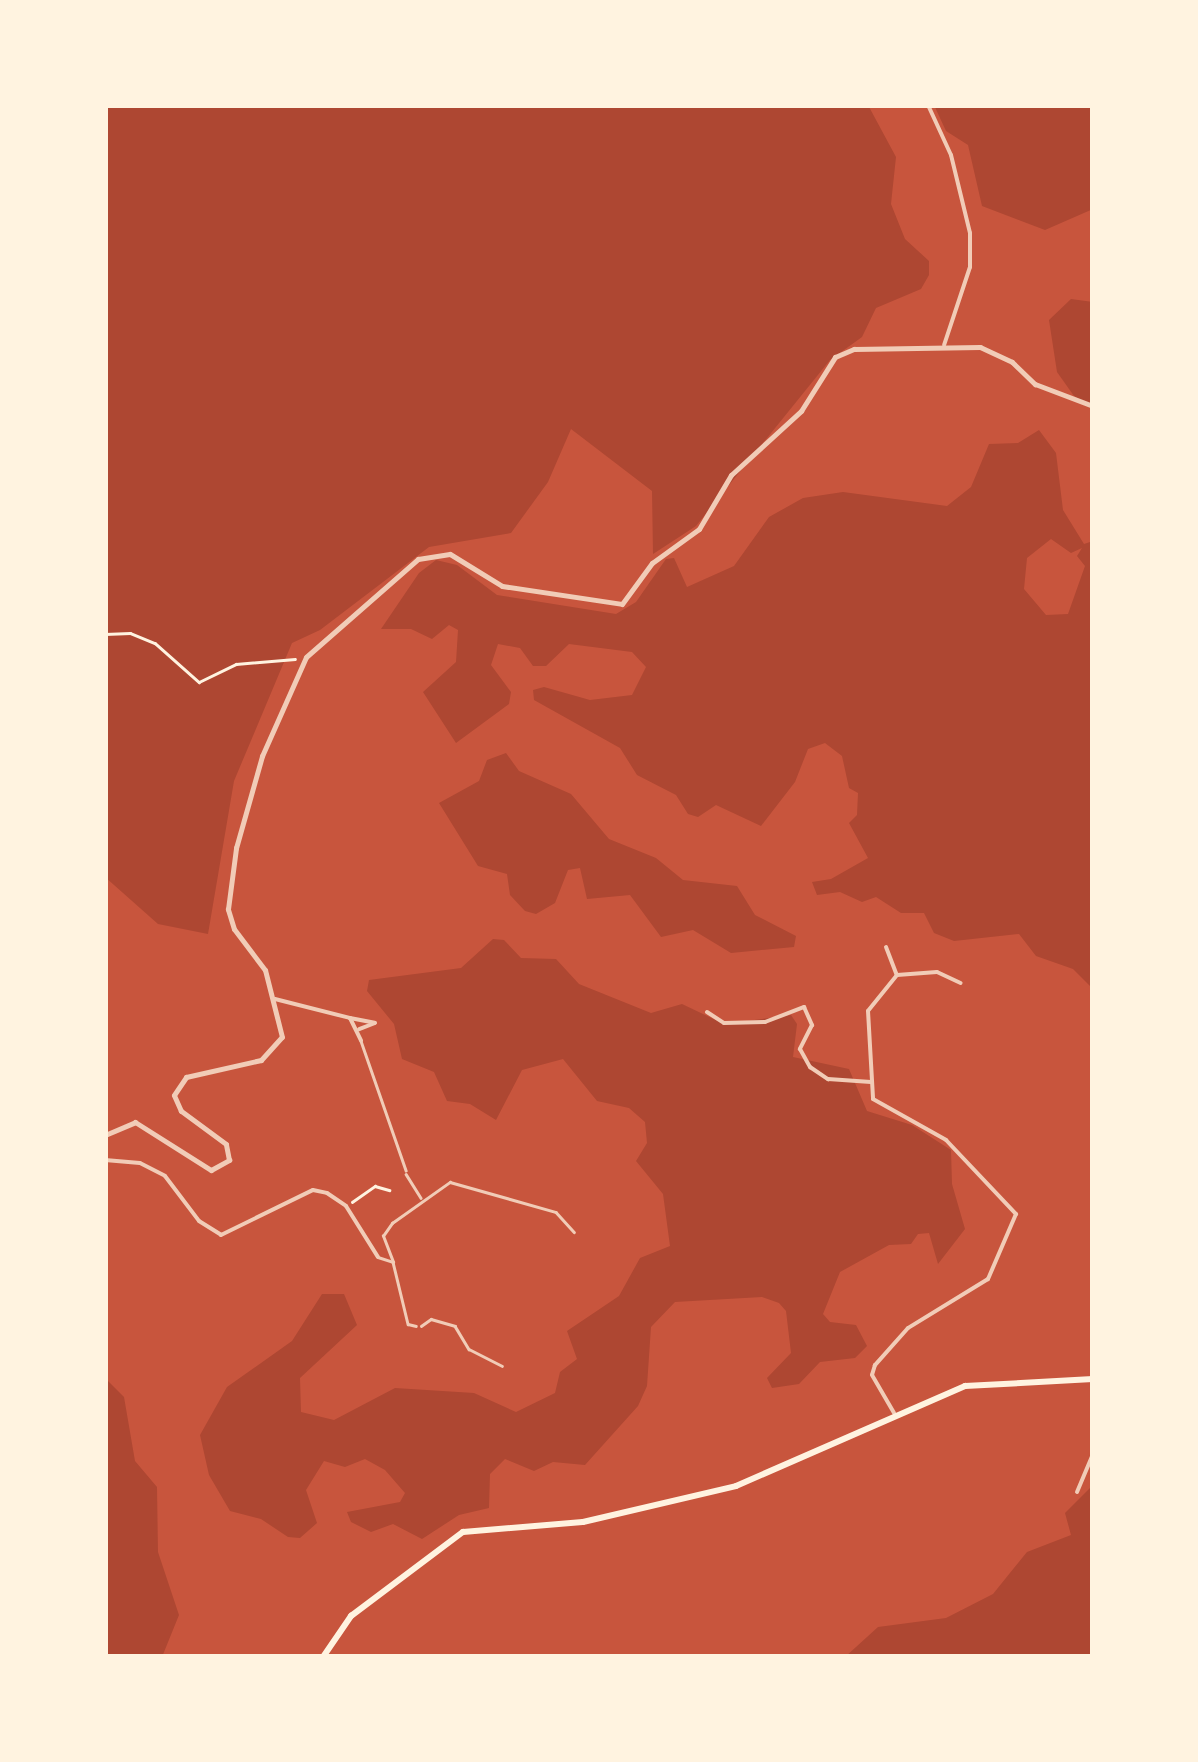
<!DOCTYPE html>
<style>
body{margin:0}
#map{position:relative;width:1198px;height:1762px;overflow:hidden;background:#c8553d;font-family:"IBM Plex Serif",serif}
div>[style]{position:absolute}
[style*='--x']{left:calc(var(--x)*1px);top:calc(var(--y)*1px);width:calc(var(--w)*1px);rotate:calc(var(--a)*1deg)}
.green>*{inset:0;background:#ae4732}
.path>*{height:2.5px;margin:-1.25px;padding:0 1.25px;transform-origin:1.25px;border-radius:1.25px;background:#fff3e0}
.service>*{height:2.5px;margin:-1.25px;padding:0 1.25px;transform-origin:1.25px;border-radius:1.25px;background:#f1ccb7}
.minor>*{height:4px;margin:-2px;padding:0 2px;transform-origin:2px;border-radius:2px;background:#f1ccb7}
.tertiary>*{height:5px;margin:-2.5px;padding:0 2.5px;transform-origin:2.5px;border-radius:2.5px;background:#f1ccb7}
.secondary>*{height:6px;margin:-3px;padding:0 3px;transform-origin:3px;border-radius:3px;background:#fff3e0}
span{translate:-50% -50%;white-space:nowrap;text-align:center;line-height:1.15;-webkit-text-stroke:10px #fff3e0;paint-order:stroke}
.frame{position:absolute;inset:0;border:108px solid #fff3e0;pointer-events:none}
</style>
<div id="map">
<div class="green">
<div style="clip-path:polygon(105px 105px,868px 105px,896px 157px,891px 204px,905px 239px,929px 261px,929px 275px,921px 289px,876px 308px,862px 337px,830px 360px,696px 526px,653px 554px,652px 491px,571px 429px,548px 482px,511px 533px,429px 547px,320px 630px,292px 643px,234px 781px,208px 934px,158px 924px,105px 877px)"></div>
<div style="clip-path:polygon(934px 105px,1093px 105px,1093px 209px,1045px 230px,982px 206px,968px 145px,946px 131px)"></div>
<div style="clip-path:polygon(1071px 299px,1093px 302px,1093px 407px,1074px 396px,1057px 372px,1049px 320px)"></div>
<div style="clip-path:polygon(evenodd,1039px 430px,1056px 453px,1063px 510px,1084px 544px,1093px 541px,1093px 989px,1073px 969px,1036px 956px,1019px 934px,954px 941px,934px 933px,924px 913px,901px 913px,876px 897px,862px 902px,840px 892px,817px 895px,812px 882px,831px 879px,868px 858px,849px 823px,857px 815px,858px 793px,849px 788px,842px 756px,825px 743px,808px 749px,795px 782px,761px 826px,716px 805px,698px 817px,688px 814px,676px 795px,637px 775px,620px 748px,534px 700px,533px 690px,544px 687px,590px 700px,632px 695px,646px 667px,632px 652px,569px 644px,546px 666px,533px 666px,520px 648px,498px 644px,491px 665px,511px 692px,509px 704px,456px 743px,423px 692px,456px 662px,458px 630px,449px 625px,432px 639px,411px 629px,381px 629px,419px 573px,436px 560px,457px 565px,497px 595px,616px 614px,636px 602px,666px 559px,674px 558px,687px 587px,734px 566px,769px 517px,803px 498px,843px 492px,947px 506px,971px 487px,989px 444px,1018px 443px,1039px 430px,1051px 539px,1071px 553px,1082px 548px,1077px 556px,1085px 566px,1068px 614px,1046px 615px,1024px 589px,1027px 558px,1051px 539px)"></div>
<div style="clip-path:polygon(506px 753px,519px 771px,571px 794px,609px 839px,656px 858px,683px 880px,737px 886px,755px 915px,796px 936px,794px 947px,731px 953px,693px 930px,661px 937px,630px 895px,587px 899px,580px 868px,568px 870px,555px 903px,536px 914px,525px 911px,510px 895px,507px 874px,478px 866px,439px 803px,479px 781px,487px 760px)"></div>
<div style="clip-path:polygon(493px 939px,504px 940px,521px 958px,556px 959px,579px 984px,651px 1013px,682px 1004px,724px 1024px,791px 1015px,797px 1024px,793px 1057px,849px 1069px,867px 1111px,912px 1125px,951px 1150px,952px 1184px,965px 1229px,938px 1264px,929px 1233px,918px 1234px,911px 1244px,889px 1245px,840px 1272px,823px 1314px,830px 1322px,856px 1325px,867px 1346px,855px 1358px,820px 1362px,799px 1384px,772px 1388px,767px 1378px,791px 1353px,786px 1311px,779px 1303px,762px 1297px,675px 1302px,651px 1327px,647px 1386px,638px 1406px,585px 1465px,553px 1462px,534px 1471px,505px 1459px,490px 1474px,489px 1508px,459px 1515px,422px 1539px,393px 1524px,371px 1532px,351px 1522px,347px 1512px,400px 1502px,405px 1493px,385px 1470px,365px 1459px,345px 1467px,324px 1461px,306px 1490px,317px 1523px,300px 1538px,288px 1537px,261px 1519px,230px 1511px,209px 1475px,200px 1435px,227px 1387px,292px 1341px,322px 1294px,344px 1294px,357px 1325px,300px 1378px,301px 1412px,334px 1420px,395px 1388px,474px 1393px,516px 1412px,555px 1393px,560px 1372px,577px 1359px,567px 1331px,619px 1296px,640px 1258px,670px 1246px,663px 1194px,636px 1161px,647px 1143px,645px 1122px,629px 1108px,597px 1101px,563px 1059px,522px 1070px,496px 1120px,470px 1104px,447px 1101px,434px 1072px,402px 1059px,394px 1024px,367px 991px,369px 980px,461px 968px)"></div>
<div style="clip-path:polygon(105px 1378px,124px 1397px,135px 1461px,157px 1487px,158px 1552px,179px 1615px,162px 1657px,105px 1657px)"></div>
<div style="clip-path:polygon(1093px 1485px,1093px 1657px,845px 1657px,878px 1627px,946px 1618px,993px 1594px,1027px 1552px,1071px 1535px,1065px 1513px)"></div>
</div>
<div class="path">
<div style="--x:105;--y:634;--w:25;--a:-2"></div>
<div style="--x:130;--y:633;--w:27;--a:22"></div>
<div style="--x:155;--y:643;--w:59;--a:41.6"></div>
<div style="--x:199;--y:682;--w:41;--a:-25.9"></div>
<div style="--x:236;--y:664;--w:59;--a:-4.8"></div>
<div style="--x:352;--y:1202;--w:28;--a:-35"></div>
<div style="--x:375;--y:1186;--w:15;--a:16"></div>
</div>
<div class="service">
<div style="--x:361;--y:1041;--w:137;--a:70.8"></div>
<div style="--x:406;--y:1174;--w:28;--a:58"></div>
<div style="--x:378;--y:1257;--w:16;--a:18"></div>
<div style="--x:393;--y:1262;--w:64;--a:76.4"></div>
<div style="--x:408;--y:1324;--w:8;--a:14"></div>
<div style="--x:393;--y:1262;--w:28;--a:-111"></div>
<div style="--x:383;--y:1236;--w:16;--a:-55"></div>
<div style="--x:392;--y:1223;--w:71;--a:-35.3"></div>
<div style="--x:450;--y:1182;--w:110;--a:15.8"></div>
<div style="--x:556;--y:1212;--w:27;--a:48"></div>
<div style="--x:421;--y:1326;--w:12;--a:-35"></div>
<div style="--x:431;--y:1319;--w:25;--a:16"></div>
<div style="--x:455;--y:1326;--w:27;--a:59"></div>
<div style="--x:469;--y:1349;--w:37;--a:27"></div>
</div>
<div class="minor">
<div style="--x:928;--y:105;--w:55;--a:65.3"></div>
<div style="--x:951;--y:155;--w:80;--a:76.3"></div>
<div style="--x:970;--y:233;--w:34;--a:90"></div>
<div style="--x:970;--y:267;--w:82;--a:108.4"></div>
<div style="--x:886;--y:947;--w:30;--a:69"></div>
<div style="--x:897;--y:975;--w:46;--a:128.9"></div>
<div style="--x:868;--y:1011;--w:88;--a:86.7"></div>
<div style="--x:873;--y:1099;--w:84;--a:29.3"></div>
<div style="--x:946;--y:1140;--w:102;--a:46.6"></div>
<div style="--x:1016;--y:1214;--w:71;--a:113.3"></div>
<div style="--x:988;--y:1279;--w:94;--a:148.5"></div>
<div style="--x:908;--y:1328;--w:50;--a:131.7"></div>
<div style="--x:875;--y:1365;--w:10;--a:107"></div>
<div style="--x:872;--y:1375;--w:44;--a:59.9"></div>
<div style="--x:897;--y:975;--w:40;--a:-4.3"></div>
<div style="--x:937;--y:972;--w:26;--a:25"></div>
<div style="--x:275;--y:999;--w:77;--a:14.2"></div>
<div style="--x:350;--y:1018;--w:25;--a:64"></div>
<div style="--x:707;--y:1012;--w:20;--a:33"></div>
<div style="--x:724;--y:1023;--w:41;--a:-1.4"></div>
<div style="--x:765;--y:1022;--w:42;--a:-21"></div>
<div style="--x:804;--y:1007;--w:20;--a:66"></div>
<div style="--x:812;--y:1025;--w:27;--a:117"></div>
<div style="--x:800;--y:1049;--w:21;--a:61"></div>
<div style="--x:810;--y:1067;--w:22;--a:34"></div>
<div style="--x:828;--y:1079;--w:43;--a:4"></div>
<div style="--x:350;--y:1018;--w:25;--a:11"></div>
<div style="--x:375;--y:1023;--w:17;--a:159"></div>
<div style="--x:105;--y:1160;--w:35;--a:5"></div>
<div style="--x:140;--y:1163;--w:28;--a:27"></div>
<div style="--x:165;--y:1176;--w:56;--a:52.9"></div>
<div style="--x:199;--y:1221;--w:26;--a:32"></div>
<div style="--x:221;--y:1235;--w:102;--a:-26.1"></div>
<div style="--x:313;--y:1190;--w:14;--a:12"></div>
<div style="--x:327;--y:1193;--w:23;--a:34"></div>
<div style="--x:346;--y:1206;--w:60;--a:57.9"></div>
<div style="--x:1077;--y:1492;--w:41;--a:-67.2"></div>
</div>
<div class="tertiary">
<div style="--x:105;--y:1135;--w:33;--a:-23"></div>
<div style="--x:135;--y:1122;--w:90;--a:32.3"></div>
<div style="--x:211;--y:1170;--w:21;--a:-29"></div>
<div style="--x:229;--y:1160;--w:16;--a:-101"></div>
<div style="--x:226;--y:1144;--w:56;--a:-143.7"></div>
<div style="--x:181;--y:1111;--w:17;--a:-114"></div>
<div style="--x:174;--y:1095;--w:22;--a:-56"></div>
<div style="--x:186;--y:1077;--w:77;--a:-12.8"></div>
<div style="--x:261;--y:1060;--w:31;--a:-48"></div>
<div style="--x:282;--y:1037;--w:69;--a:-104.2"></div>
<div style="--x:265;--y:970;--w:51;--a:-127.1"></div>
<div style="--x:234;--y:929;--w:21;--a:-107"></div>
<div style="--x:228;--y:909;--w:62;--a:-82.5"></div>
<div style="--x:236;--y:848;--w:96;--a:-74.2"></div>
<div style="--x:262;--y:756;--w:108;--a:-66"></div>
<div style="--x:306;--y:657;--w:149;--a:-41.2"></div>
<div style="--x:418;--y:559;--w:32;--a:-9"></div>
<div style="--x:450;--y:554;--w:61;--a:31.6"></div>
<div style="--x:502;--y:586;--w:121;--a:8.5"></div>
<div style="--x:622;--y:604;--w:51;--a:-53.8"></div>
<div style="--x:652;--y:563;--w:58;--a:-35.9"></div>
<div style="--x:699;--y:529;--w:63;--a:-59.3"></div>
<div style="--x:731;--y:475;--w:95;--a:-42.4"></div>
<div style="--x:801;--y:411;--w:64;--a:-57.8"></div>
<div style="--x:835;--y:357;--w:21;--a:-23"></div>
<div style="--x:854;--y:349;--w:126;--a:-0.9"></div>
<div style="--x:980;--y:347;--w:35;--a:25"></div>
<div style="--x:1012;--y:362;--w:32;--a:44"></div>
<div style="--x:1035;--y:384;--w:62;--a:20.8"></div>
</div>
<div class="secondary">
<div style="--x:323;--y:1657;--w:50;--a:-55.7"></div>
<div style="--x:351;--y:1616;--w:140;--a:-36.9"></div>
<div style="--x:463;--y:1532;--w:120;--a:-4.8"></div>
<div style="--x:583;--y:1522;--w:157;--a:-13.2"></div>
<div style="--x:736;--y:1486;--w:250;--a:-23.6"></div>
<div style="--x:965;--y:1386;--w:128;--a:-3.1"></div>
</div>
<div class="frame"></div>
</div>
